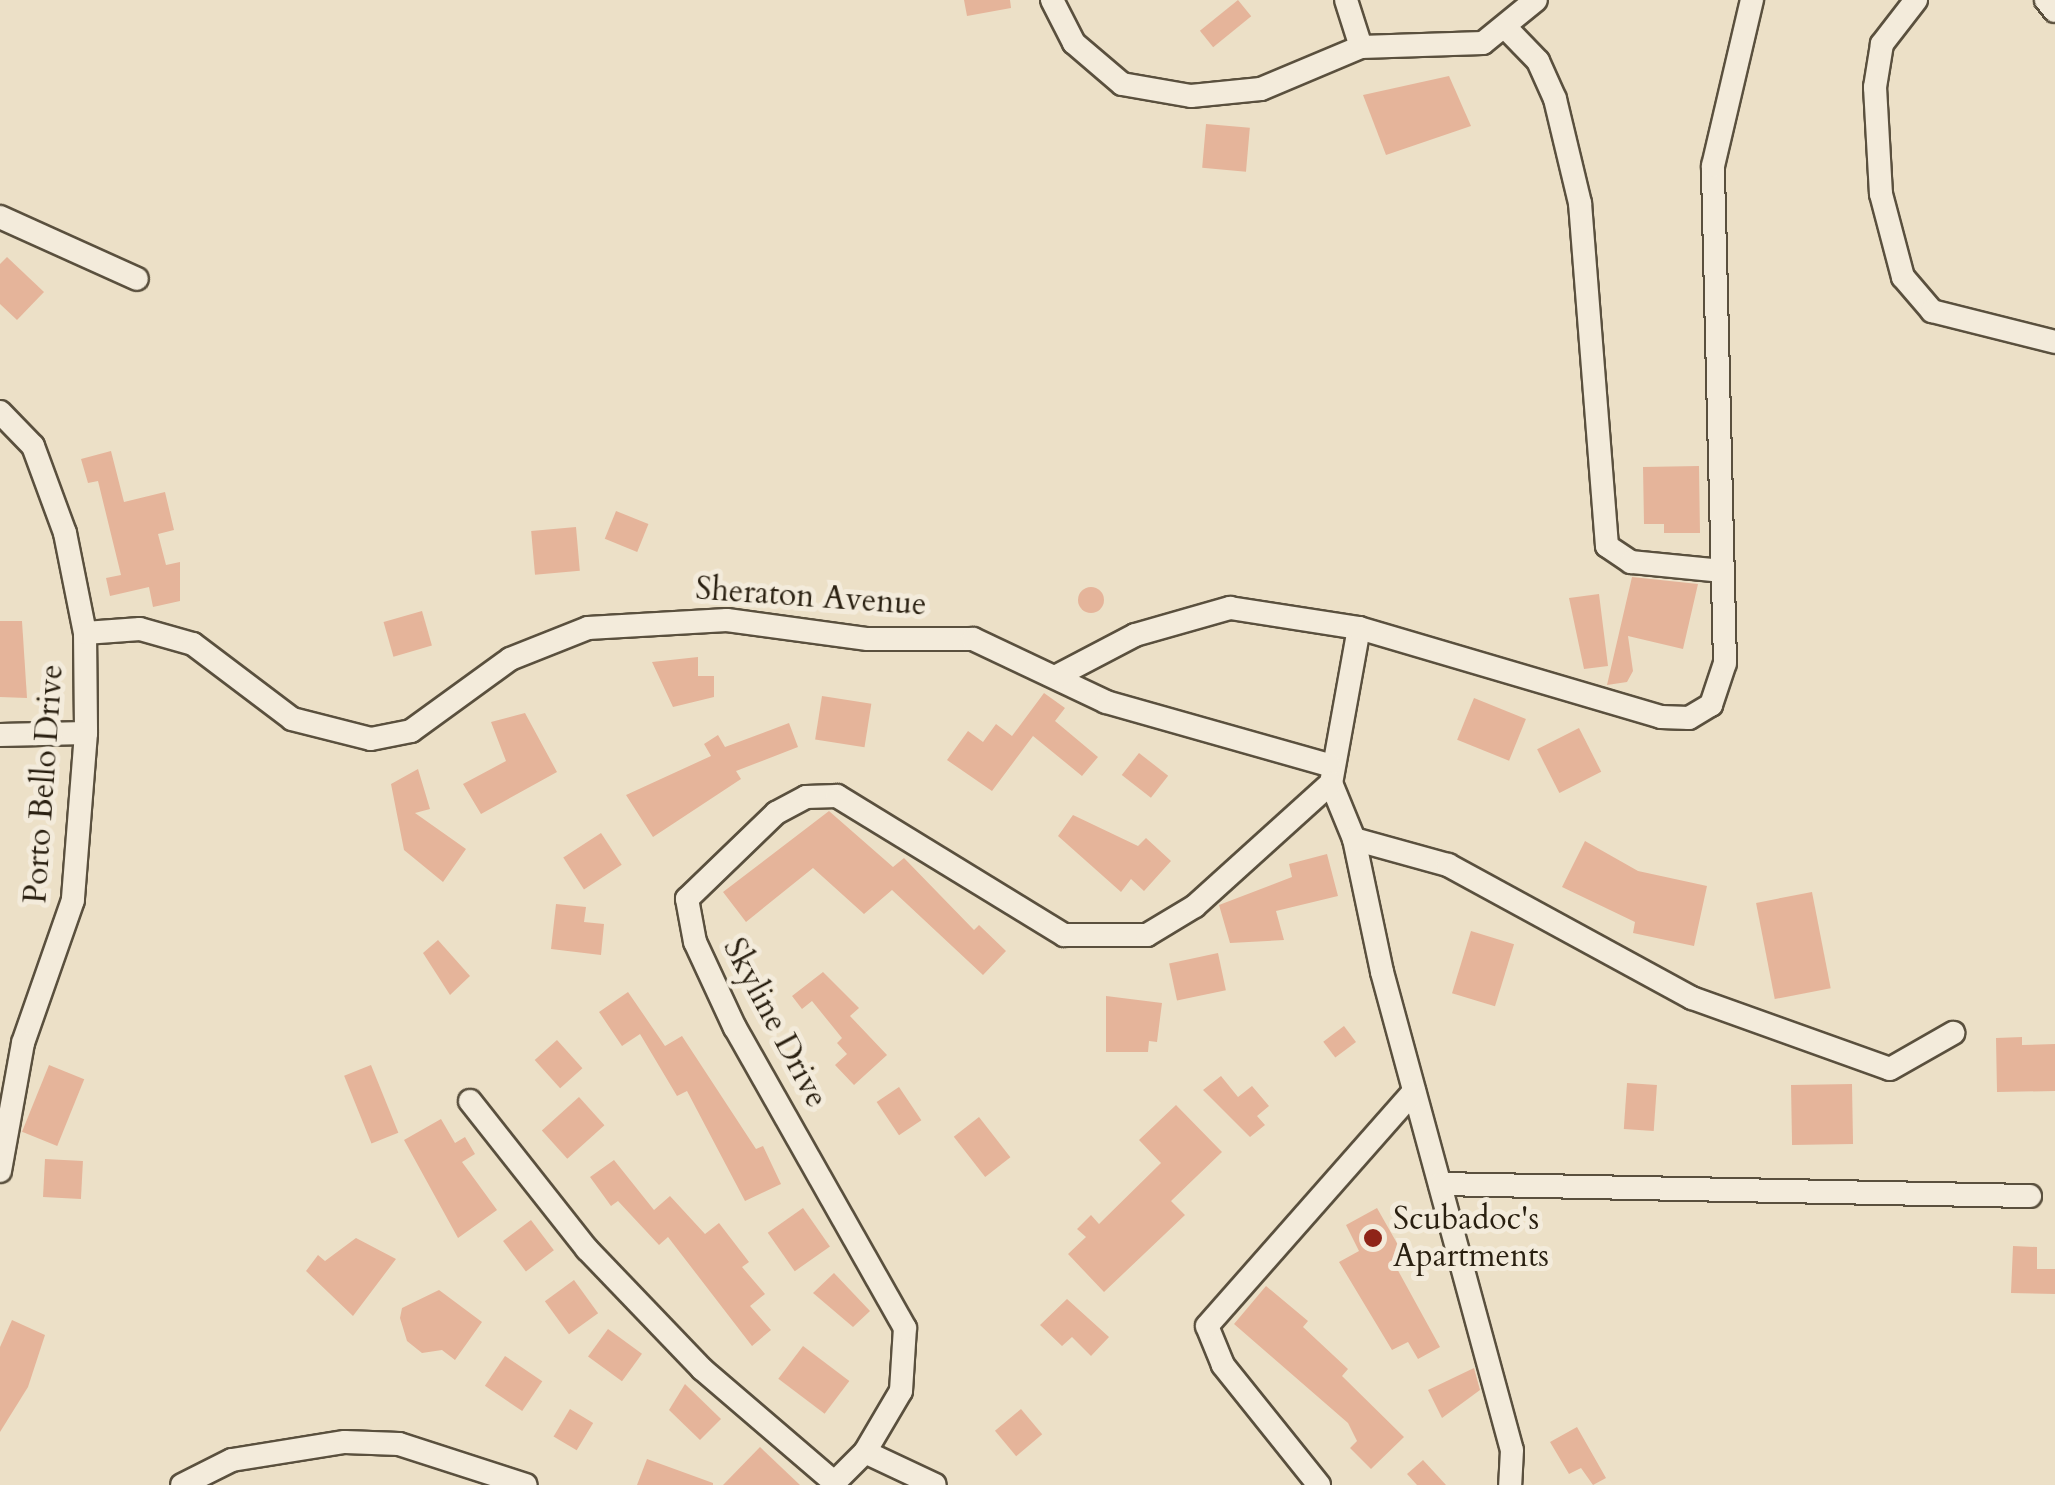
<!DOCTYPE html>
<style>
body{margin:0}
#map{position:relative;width:2055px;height:1485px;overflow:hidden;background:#ece0c7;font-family:Cardo,serif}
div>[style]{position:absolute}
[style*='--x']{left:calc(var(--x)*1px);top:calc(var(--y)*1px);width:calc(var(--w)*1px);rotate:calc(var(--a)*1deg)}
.building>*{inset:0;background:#e5b49a;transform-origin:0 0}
.round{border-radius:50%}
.roads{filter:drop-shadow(2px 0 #5a503e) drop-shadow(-2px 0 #5a503e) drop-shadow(0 2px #5a503e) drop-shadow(0 -2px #5a503e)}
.street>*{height:22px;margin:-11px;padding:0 11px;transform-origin:11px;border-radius:11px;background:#f3ebdb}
.dots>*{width:28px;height:28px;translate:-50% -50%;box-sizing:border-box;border:5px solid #f3ebdb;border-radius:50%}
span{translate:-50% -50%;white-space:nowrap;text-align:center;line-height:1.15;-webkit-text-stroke:10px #f3ebdb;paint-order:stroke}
.street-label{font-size:32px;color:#2a2011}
.poi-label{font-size:32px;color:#2a2011}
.left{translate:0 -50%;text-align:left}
</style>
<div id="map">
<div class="building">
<div style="clip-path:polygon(964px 0,1010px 0,1011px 8px,967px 16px)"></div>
<div style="left:1238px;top:0;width:21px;height:49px;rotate:51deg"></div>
<div style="clip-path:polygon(1449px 76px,1471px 126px,1386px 155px,1363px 95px)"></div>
<div style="left:1206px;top:124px;width:44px;height:44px;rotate:5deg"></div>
<div style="clip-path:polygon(7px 257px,44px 292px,17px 320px,0 304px,0 264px)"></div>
<div style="clip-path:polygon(111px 451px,124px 502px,165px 492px,174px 530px,158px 534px,166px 565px,180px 562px,180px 601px,153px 607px,149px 587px,110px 596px,106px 578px,121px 575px,98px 481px,88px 483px,81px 459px)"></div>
<div style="clip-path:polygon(1699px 466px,1700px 533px,1664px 533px,1664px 524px,1644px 524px,1643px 467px)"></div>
<div style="left:616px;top:511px;width:35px;height:30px;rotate:22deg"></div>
<div style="left:576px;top:527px;width:44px;height:45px;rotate:85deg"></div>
<div style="clip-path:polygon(1632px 577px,1698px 584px,1683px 649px,1628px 636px,1633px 671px,1627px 682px,1607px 685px)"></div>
<div class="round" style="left:1078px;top:587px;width:26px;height:26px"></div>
<div style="clip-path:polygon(1599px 594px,1608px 666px,1584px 669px,1569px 598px)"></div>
<div style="left:422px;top:611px;width:36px;height:40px;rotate:74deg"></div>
<div style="clip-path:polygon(0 621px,22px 621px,27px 698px,0 697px)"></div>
<div style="clip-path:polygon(698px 657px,698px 676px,714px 676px,714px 697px,673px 707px,652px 662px)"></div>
<div style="clip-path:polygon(1044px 693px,1065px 708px,1055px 721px,1098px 757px,1082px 776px,1033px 736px,992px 791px,947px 760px,968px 731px,983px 742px,996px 724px,1012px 736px)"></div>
<div style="left:822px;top:696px;width:50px;height:44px;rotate:9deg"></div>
<div style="left:1474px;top:698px;width:56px;height:45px;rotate:22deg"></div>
<div style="clip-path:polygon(525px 713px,557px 772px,481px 814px,463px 784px,506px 761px,491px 722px)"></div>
<div style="clip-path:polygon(789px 723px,798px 747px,736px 771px,741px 779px,653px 837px,626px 795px,711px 756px,704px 744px,718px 735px,725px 747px)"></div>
<div style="left:1579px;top:728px;width:49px;height:47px;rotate:63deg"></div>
<div style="left:1139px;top:753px;width:37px;height:28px;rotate:38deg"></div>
<div style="clip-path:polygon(418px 769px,430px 809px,415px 813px,466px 849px,443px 882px,404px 850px,391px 784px)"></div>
<div style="clip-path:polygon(829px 811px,893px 867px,904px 858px,974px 930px,979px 925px,1006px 951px,983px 975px,892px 890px,864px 914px,813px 868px,746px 922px,723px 892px)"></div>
<div style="clip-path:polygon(1073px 815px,1138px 846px,1146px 838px,1171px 861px,1144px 891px,1131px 879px,1121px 892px,1058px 836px)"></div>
<div style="left:601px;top:833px;width:38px;height:45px;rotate:57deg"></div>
<div style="clip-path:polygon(1585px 841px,1638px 871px,1707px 886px,1694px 946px,1633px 933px,1635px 922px,1562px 887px)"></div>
<div style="clip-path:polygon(1327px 854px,1338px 896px,1276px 911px,1284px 940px,1230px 943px,1219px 905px,1292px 877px,1289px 864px)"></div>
<div style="left:1812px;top:892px;width:98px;height:57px;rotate:79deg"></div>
<div style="clip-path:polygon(556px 904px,586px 907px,584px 922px,604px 924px,601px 955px,551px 949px)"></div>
<div style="left:1471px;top:931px;width:45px;height:65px;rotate:17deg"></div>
<div style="clip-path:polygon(438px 940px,470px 976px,450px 995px,423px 953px)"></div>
<div style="left:1218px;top:953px;width:38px;height:50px;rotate:78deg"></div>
<div style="clip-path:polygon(823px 972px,859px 1008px,850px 1016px,887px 1055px,854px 1085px,835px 1065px,847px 1054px,837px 1043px,842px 1038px,812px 1001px,802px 1009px,792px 996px)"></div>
<div style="clip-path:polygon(628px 992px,665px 1046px,682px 1036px,756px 1149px,763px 1146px,781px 1184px,745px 1201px,687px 1091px,677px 1096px,640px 1034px,622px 1046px,599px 1012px)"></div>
<div style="clip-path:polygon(1106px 996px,1162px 1003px,1157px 1042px,1149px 1041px,1148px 1052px,1106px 1052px)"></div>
<div style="left:1344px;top:1026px;width:20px;height:26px;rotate:53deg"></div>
<div style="clip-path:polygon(2022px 1037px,2022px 1045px,2055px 1044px,2055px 1091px,1997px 1092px,1996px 1038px)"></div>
<div style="left:557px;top:1040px;width:38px;height:30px;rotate:48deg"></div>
<div style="left:49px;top:1065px;width:38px;height:72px;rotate:22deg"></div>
<div style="left:371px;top:1065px;width:73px;height:29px;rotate:68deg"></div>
<div style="clip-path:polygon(1221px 1076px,1238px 1097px,1252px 1086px,1269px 1106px,1257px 1116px,1265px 1125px,1250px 1137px,1203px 1090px)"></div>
<div style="left:1627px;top:1083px;width:30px;height:46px;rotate:4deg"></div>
<div style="left:1852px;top:1084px;width:60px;height:61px;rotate:89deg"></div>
<div style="left:899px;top:1087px;width:40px;height:27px;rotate:56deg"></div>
<div style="left:579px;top:1097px;width:38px;height:50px;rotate:48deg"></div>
<div style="clip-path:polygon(1176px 1105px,1222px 1152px,1171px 1201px,1185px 1215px,1104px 1292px,1068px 1254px,1086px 1237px,1077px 1229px,1091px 1215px,1099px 1224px,1161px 1163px,1139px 1140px)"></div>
<div style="left:979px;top:1117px;width:51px;height:32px;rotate:52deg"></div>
<div style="clip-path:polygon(441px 1119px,455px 1143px,465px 1137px,475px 1154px,462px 1162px,497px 1210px,458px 1238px,404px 1140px)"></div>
<div style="left:45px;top:1159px;width:38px;height:38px;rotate:3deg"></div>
<div style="clip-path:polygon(614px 1160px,654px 1210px,670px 1196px,705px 1234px,719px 1223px,749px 1262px,742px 1267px,765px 1294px,750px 1306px,771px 1330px,752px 1346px,668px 1237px,659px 1245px,618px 1201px,611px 1206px,590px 1177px)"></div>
<div style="left:803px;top:1208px;width:47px;height:43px;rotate:55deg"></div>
<div style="clip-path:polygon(1377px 1208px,1406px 1259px,1395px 1265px,1440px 1347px,1418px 1359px,1408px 1342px,1392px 1350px,1339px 1262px,1359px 1251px,1346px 1225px)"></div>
<div style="left:531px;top:1220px;width:38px;height:35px;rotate:53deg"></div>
<div style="clip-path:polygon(356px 1238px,396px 1259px,353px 1316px,306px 1271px,318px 1255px,325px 1261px)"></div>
<div style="clip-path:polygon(2013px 1246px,2037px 1247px,2037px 1269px,2055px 1269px,2055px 1294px,2011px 1293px)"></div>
<div style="clip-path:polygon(834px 1273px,870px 1311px,853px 1327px,813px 1293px)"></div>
<div style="left:574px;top:1280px;width:41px;height:36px;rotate:54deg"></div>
<div style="clip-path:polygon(1266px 1286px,1308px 1321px,1303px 1327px,1348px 1369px,1342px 1376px,1404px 1437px,1371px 1469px,1350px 1448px,1357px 1441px,1348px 1423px,1234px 1324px)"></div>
<div style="clip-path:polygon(439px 1290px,482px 1322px,455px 1360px,442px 1350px,422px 1353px,407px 1341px,400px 1318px,402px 1308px)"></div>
<div style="clip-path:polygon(1067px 1299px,1109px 1337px,1091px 1356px,1072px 1337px,1062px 1346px,1040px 1325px)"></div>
<div style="clip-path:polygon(12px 1320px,45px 1335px,28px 1387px,0 1432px,0 1347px)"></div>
<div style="left:608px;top:1329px;width:42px;height:34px;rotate:36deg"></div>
<div style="left:803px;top:1346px;width:58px;height:41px;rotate:37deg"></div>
<div style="left:505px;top:1356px;width:45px;height:36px;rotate:34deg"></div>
<div style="clip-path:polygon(1474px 1368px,1480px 1390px,1442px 1418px,1428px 1390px)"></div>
<div style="clip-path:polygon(685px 1384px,721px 1419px,700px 1440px,669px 1410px)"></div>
<div style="left:570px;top:1409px;width:27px;height:32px;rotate:31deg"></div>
<div style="left:1021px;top:1409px;width:33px;height:34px;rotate:50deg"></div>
<div style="clip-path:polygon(1577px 1427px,1606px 1478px,1593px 1485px,1581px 1468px,1569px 1474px,1550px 1442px)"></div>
<div style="clip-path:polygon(760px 1447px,800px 1485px,723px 1485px)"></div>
<div style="clip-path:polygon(647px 1459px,713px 1483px,713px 1485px,637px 1485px)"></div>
<div style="clip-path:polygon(1423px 1460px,1446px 1485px,1417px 1485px,1407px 1474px)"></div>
</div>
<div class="roads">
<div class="street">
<div style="--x:1052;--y:0;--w:48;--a:62.9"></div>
<div style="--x:1074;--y:43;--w:63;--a:40.5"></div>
<div style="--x:1122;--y:84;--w:70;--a:9.9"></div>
<div style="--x:1191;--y:96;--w:70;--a:-5.7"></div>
<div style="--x:1261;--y:89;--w:108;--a:-22.8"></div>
<div style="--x:1361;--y:47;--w:122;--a:-1.9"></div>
<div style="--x:1483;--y:43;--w:68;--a:-39.1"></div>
<div style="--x:1346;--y:0;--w:49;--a:72.3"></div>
<div style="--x:1916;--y:0;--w:56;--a:127.7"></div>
<div style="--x:1882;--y:44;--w:44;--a:99.2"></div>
<div style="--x:1875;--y:87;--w:107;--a:86.8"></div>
<div style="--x:1881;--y:194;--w:86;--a:75.2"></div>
<div style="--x:1903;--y:277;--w:45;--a:49.5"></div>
<div style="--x:1932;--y:311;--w:127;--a:14.1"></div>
<div style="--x:2046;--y:0;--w:14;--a:51"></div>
<div style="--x:1508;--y:30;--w:43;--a:45.9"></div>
<div style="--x:1538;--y:61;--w:42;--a:65.9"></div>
<div style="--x:1555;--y:99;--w:107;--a:76.5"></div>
<div style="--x:1580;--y:203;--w:344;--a:85.5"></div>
<div style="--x:1607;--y:546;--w:29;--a:34"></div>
<div style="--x:1631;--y:562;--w:91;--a:5.6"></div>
<div style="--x:0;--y:217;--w:150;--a:24.3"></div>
<div style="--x:0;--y:412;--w:47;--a:45.9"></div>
<div style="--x:33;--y:446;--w:93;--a:69.8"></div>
<div style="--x:65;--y:533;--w:102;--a:78.7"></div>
<div style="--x:85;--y:633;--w:100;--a:89.4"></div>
<div style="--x:86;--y:733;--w:168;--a:94.5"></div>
<div style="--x:73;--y:900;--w:151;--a:109.3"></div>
<div style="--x:23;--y:1043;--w:130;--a:100.2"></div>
<div style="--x:1359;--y:628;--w:158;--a:100.2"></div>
<div style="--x:1331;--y:783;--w:61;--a:67.7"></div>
<div style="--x:1354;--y:839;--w:136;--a:78.1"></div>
<div style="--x:1382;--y:972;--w:495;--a:74.8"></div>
<div style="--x:1512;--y:1450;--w:35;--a:93"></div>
<div style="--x:85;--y:633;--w:55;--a:-4.2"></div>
<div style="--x:140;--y:629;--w:55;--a:15.8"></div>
<div style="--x:193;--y:644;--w:124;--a:37.1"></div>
<div style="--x:292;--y:719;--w:81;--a:14.2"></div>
<div style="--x:371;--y:739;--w:41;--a:-11.3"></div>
<div style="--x:411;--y:731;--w:122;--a:-36"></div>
<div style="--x:510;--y:659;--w:84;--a:-21.7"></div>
<div style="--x:588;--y:628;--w:139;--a:-3.3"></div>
<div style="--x:727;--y:620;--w:142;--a:7.7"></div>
<div style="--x:868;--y:639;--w:105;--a:0"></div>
<div style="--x:973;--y:639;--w:147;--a:25.3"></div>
<div style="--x:1106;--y:702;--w:232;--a:15.8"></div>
<div style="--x:1055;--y:677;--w:90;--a:-27.7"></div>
<div style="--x:1135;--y:635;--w:99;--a:-15.9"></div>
<div style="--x:1230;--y:608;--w:131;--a:8.8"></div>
<div style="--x:1359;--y:628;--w:315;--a:16.4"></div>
<div style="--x:1661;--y:717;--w:28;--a:2"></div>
<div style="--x:1689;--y:718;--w:26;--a:-31"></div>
<div style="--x:1711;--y:705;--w:44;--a:-71.6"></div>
<div style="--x:1725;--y:663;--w:497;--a:-91.4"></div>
<div style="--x:1713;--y:166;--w:171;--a:-76.8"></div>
<div style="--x:0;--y:735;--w:86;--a:-1.3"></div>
<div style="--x:1354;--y:839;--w:98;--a:15.5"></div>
<div style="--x:1448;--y:865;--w:278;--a:28.6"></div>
<div style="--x:1692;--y:998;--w:210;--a:19.7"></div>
<div style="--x:1890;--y:1069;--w:73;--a:-29.7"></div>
<div style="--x:470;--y:1101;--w:189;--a:51.7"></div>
<div style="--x:587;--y:1249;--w:166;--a:46.2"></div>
<div style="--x:702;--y:1369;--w:174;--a:40.6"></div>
<div style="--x:1440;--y:1184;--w:590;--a:1.17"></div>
<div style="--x:865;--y:1452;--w:77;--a:25.2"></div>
<div style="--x:182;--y:1485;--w:56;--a:-26.6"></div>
<div style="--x:232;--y:1460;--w:114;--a:-9.1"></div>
<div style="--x:345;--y:1442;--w:54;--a:2.1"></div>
<div style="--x:399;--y:1444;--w:133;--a:17.9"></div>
<div style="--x:832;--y:1485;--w:47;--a:-45"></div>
<div style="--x:865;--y:1452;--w:71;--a:-59.5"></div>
<div style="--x:901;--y:1391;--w:63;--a:-86.4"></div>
<div style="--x:905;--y:1328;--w:345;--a:-119.5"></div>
<div style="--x:735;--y:1028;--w:95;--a:-114.9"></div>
<div style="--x:695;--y:942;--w:44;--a:-100.5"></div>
<div style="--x:687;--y:899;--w:124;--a:-44"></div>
<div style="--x:776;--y:813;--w:34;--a:-28"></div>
<div style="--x:806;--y:797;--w:31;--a:-2"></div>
<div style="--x:837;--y:796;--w:266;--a:31.5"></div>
<div style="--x:1064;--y:935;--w:83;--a:0"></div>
<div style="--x:1147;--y:935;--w:56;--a:-31.1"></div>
<div style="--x:1195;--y:906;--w:183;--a:-42.1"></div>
<div style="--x:1319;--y:1485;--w:154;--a:-128.7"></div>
<div style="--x:1223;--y:1365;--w:42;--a:-112.3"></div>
<div style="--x:1207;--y:1326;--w:313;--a:-48.6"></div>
</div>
</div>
<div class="dots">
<div style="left:1373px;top:1238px;background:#8f2418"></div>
</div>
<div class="street-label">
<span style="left:811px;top:597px;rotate:4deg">Sheraton Avenue</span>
<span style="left:44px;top:784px;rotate:-86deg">Porto Bello Drive</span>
<span style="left:775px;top:1023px;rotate:62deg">Skyline Drive</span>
</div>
<div class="poi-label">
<span class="left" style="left:1393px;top:1238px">Scubadoc's<br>Apartments</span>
</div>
</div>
